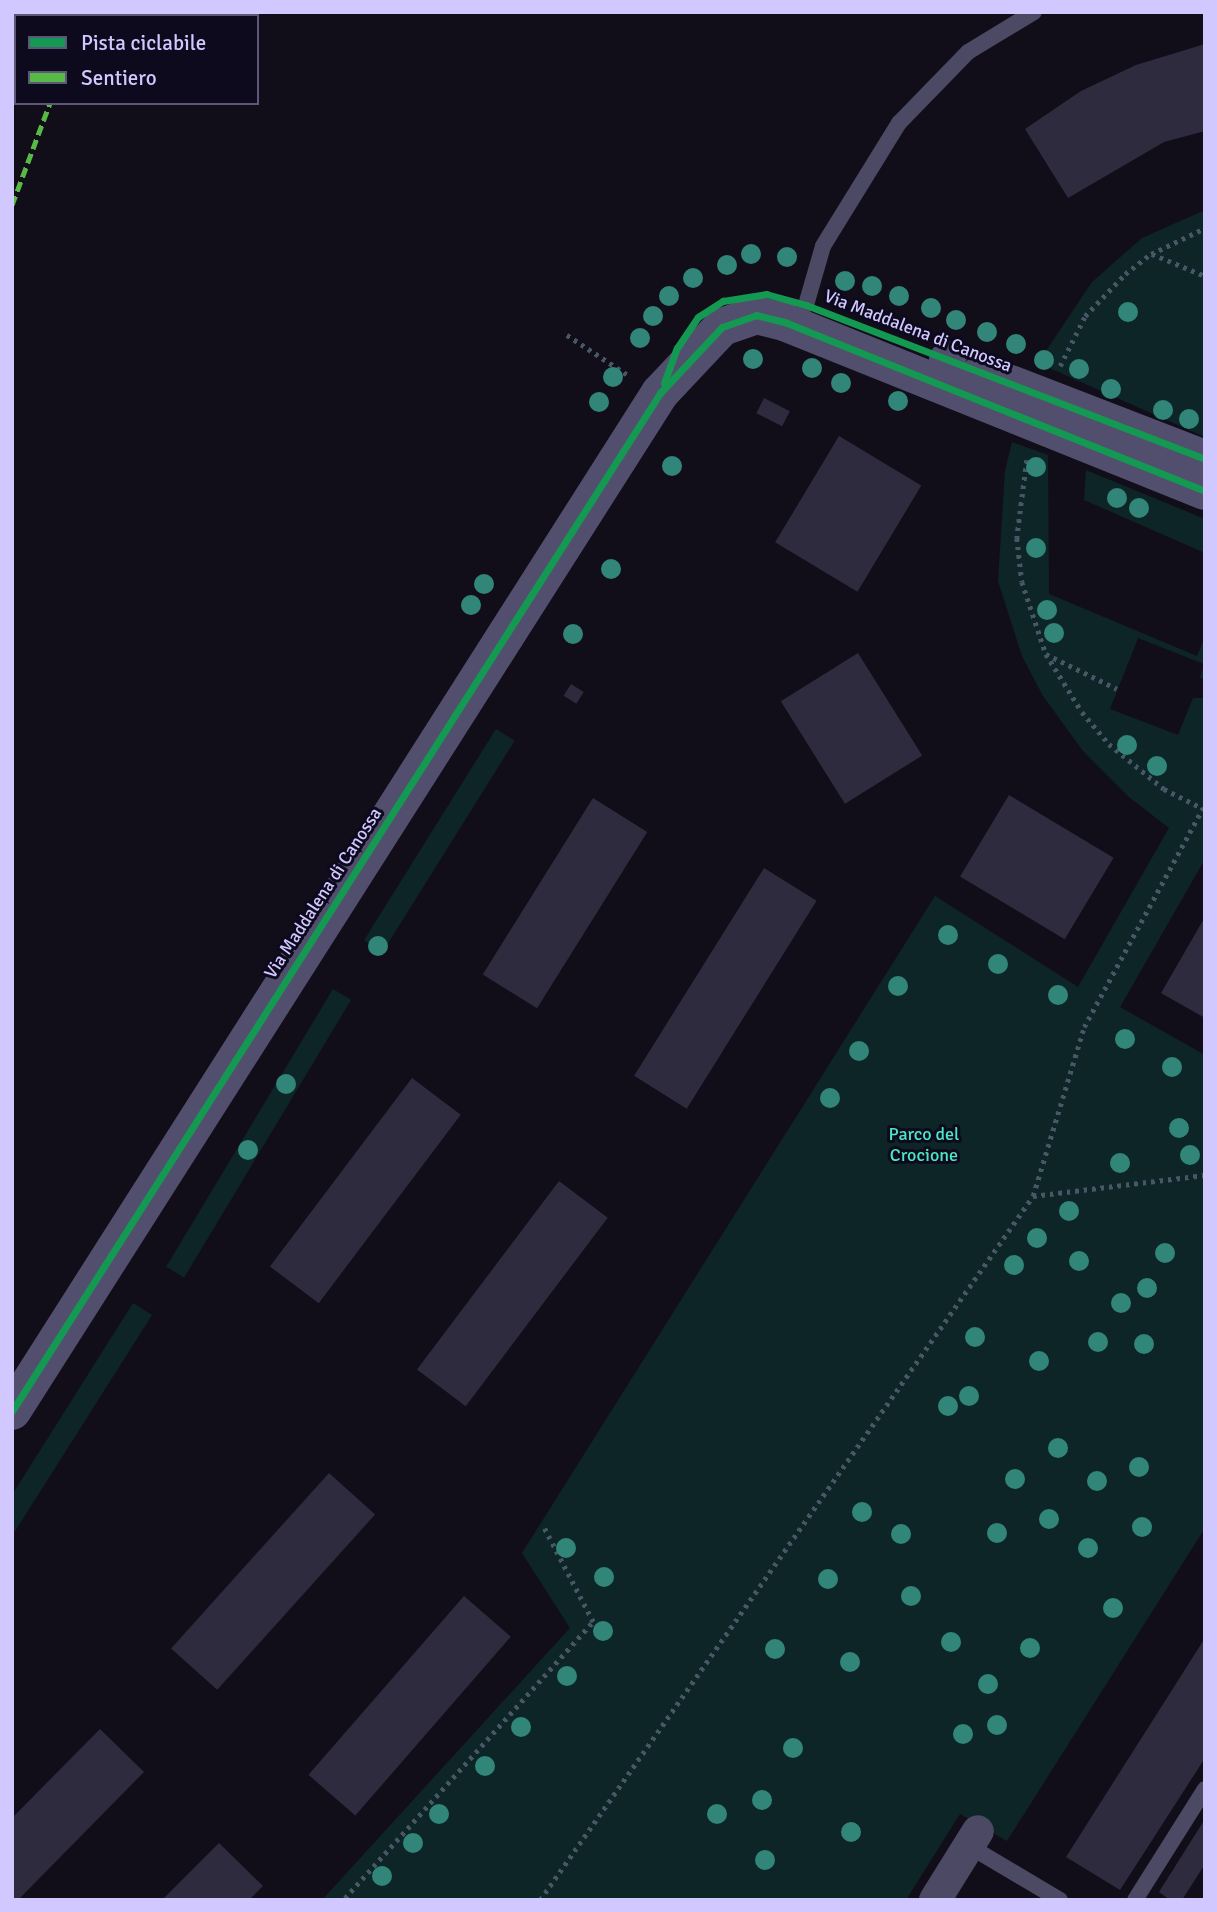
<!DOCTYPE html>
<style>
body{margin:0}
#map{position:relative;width:1217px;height:1912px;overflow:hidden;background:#110e1a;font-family:Signika,sans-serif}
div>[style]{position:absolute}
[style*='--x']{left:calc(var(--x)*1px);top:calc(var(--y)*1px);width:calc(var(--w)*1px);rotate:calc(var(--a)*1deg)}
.green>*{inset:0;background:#0e2527;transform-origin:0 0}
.building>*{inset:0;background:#2f2b3e;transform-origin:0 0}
.path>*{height:4.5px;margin-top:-2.25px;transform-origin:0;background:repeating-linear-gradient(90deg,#475766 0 3.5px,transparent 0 8.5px)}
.lane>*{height:16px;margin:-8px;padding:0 8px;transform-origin:8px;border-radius:8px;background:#4b4963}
.street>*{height:32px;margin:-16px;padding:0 16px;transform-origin:16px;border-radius:16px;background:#4b4963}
.secondary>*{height:38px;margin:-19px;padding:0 19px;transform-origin:19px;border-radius:19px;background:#524f6e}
.quiet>*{height:5px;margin-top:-2.5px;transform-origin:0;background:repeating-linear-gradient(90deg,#58b947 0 10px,transparent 0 15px)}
.cycleway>*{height:7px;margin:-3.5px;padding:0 3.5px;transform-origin:3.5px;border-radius:3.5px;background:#139951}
.trees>*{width:20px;height:20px;margin:-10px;border-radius:50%;background:#318679}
span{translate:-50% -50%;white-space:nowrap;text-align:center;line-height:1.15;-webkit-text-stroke:6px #0e0a1e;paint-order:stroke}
.street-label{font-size:18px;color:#d0c8ff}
.park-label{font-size:18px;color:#4be8c6}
.frame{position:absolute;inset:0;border:14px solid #d0c8ff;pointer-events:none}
.legend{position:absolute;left:14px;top:14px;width:245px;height:91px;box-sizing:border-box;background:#0e0a1e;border:2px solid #5c5678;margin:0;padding:9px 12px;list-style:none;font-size:21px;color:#d0c8ff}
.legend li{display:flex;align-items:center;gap:14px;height:35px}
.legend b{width:35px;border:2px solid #5c5678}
</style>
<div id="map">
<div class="green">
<div style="clip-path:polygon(1205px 210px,1205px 437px,1038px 363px,1092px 282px,1142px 238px)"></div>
<div style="clip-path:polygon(1012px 442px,1048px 455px,1049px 594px,1197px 656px,1205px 636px,1205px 678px,1200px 678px,1204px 664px,1138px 638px,1110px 709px,1178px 735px,1193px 698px,1205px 698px,1205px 859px,1120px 1007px,1205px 1055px,1205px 1528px,1007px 1841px,960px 1814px,906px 1900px,322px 1900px,570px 1628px,522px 1553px,935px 896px,1078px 987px,1169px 828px,1129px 797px,1083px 751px,1043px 696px,1022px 656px,998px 581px,1005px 471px)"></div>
<div style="clip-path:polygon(1086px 470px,1205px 519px,1205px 553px,1084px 500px)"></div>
<div style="left:496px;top:729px;width:22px;height:249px;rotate:32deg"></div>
<div style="left:333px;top:989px;width:21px;height:324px;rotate:31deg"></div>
<div style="clip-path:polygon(133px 1303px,152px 1315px,12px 1536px,12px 1495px)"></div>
</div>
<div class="building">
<div style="clip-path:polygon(1205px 44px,1205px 131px,1164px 142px,1068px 198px,1025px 129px,1081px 91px,1136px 65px)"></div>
<div style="left:764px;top:398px;width:29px;height:17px;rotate:27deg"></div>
<div style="left:839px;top:436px;width:96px;height:124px;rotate:31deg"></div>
<div style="left:858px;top:653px;width:121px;height:91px;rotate:58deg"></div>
<div style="left:571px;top:684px;width:15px;height:14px;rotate:32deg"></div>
<div style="left:1009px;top:795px;width:122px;height:95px;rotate:31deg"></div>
<div style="left:593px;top:798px;width:64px;height:208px;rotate:32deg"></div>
<div style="left:764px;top:868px;width:62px;height:245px;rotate:32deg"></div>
<div style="clip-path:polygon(1205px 917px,1205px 1018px,1161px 993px)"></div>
<div style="left:412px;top:1078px;width:61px;height:236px;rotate:37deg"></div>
<div style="left:559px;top:1181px;width:61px;height:236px;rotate:37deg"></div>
<div style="left:329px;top:1473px;width:62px;height:236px;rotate:42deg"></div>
<div style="left:464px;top:1596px;width:62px;height:237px;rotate:41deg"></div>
<div style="clip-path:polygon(1205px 1638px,1205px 1758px,1120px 1890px,1066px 1857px)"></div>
<div style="clip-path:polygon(100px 1729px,144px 1772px,18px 1900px,12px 1900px,12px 1818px)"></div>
<div style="clip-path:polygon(1205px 1819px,1205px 1864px,1182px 1900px,1170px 1900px,1159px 1892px)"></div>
<div style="clip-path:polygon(219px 1843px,263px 1886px,249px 1900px,162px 1900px)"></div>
</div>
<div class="path">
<div style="--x:1152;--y:254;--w:57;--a:22.5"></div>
<div style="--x:567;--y:335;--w:73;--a:33.3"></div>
<div style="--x:1060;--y:366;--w:56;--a:-63.4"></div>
<div style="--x:1085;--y:316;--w:58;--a:-46.4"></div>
<div style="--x:1125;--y:274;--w:33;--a:-38"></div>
<div style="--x:1151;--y:254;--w:60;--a:-25.7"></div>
<div style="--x:1027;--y:460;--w:79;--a:97.3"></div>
<div style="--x:1017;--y:538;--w:44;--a:83.5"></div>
<div style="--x:1022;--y:582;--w:76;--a:71.6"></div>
<div style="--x:1046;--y:654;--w:68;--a:58.2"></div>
<div style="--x:1082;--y:712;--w:42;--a:49.8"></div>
<div style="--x:1109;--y:744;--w:71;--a:39.3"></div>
<div style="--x:1164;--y:789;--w:45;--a:26.6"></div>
<div style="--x:1046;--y:654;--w:79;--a:26.2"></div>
<div style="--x:1033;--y:1196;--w:173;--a:-7"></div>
<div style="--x:345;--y:1898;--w:371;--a:-48.1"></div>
<div style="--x:593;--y:1622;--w:110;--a:-117.5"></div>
<div style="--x:540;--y:1900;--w:859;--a:-55"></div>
<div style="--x:1033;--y:1196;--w:177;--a:-73.2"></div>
<div style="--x:1084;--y:1027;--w:249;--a:-61.5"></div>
</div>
<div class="lane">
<div style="--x:806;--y:305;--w:61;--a:-73.9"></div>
<div style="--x:823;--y:246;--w:145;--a:-58.3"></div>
<div style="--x:899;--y:123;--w:99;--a:-45.8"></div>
<div style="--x:968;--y:52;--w:77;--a:-31.2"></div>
<div style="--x:969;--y:1846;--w:106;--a:30.7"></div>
<div style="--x:1135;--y:1900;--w:131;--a:-57.8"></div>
</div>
<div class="street">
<div style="--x:935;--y:1900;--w:81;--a:-58.1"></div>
</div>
<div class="secondary">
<div style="--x:948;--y:360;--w:275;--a:21.1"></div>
<div style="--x:12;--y:1411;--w:1207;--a:-57.52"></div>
<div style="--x:660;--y:393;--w:91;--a:-46.8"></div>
<div style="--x:722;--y:327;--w:36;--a:-19"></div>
<div style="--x:756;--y:315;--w:32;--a:14"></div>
<div style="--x:787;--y:323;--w:450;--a:21.9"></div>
</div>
<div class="quiet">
<div style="--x:69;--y:16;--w:4;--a:-76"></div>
<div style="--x:12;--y:205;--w:109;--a:-69.6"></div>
</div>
<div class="cycleway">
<div style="--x:664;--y:383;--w:37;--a:-70"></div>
<div style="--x:677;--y:348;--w:37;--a:-56"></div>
<div style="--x:698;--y:317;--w:30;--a:-33"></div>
<div style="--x:723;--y:301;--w:44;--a:-9.2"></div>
<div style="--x:766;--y:294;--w:41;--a:15.4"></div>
<div style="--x:806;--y:305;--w:428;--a:21.1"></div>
<div style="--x:12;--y:1411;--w:1207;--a:-57.52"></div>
<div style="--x:660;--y:393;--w:91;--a:-46.8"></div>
<div style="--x:722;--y:327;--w:36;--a:-19"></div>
<div style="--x:756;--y:315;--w:32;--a:14"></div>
<div style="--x:787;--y:323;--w:450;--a:21.9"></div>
</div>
<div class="trees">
<div style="left:751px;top:254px"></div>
<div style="left:787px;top:257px"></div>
<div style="left:727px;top:265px"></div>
<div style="left:693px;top:278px"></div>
<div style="left:845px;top:281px"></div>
<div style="left:872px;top:286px"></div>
<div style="left:669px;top:296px"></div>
<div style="left:899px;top:296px"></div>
<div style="left:931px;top:308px"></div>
<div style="left:1128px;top:312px"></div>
<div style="left:653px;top:316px"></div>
<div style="left:956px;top:320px"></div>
<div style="left:987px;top:332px"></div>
<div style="left:640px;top:338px"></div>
<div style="left:1016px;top:344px"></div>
<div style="left:753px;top:359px"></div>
<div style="left:1044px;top:360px"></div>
<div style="left:812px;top:368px"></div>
<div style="left:1079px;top:369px"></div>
<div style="left:613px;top:377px"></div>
<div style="left:841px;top:383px"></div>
<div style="left:1111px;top:389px"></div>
<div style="left:898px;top:401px"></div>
<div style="left:599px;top:402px"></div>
<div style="left:1163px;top:410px"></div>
<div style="left:1189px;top:419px"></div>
<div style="left:672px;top:466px"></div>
<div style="left:1036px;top:467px"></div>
<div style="left:1117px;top:498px"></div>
<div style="left:1139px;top:508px"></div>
<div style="left:1036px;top:548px"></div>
<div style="left:611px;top:569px"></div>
<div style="left:484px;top:584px"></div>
<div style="left:471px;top:605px"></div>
<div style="left:1047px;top:610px"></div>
<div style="left:1054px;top:633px"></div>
<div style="left:573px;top:634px"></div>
<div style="left:1127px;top:745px"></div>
<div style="left:1157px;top:766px"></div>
<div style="left:948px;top:935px"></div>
<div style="left:378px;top:946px"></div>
<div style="left:998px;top:964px"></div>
<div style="left:898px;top:986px"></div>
<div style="left:1058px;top:995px"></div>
<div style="left:1125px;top:1039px"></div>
<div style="left:859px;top:1051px"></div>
<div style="left:1172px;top:1067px"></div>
<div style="left:286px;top:1084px"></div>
<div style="left:830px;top:1098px"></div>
<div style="left:1179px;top:1128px"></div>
<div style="left:248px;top:1150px"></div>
<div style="left:1190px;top:1155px"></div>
<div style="left:1120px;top:1163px"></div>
<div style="left:1069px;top:1211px"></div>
<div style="left:1037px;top:1238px"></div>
<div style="left:1165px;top:1253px"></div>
<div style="left:1079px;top:1261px"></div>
<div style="left:1014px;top:1265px"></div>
<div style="left:1147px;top:1288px"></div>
<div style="left:1121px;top:1303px"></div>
<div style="left:975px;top:1337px"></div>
<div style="left:1098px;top:1342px"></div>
<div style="left:1144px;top:1344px"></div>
<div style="left:1039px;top:1361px"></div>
<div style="left:969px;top:1396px"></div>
<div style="left:948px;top:1406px"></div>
<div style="left:1058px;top:1448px"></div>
<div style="left:1139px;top:1467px"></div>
<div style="left:1015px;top:1479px"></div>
<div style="left:1097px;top:1481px"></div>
<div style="left:862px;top:1512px"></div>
<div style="left:1049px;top:1519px"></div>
<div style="left:1142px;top:1527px"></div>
<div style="left:997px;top:1533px"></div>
<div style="left:901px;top:1534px"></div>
<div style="left:566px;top:1548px"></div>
<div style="left:1088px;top:1548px"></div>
<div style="left:604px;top:1577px"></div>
<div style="left:828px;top:1579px"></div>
<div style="left:911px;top:1596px"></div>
<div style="left:1113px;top:1608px"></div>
<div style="left:603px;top:1631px"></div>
<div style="left:951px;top:1642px"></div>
<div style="left:1030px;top:1648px"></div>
<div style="left:775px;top:1649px"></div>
<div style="left:850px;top:1662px"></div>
<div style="left:567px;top:1676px"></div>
<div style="left:988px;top:1684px"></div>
<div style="left:997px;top:1725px"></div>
<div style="left:521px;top:1727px"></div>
<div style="left:963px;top:1734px"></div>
<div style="left:793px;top:1748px"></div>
<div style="left:485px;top:1766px"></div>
<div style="left:762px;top:1800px"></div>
<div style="left:439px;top:1814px"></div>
<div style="left:717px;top:1814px"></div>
<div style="left:851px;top:1832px"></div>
<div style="left:413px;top:1843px"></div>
<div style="left:765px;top:1860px"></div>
<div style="left:382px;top:1876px"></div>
</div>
<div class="street-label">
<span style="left:918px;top:331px;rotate:21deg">Via Maddalena di Canossa</span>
<span style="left:323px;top:893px;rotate:-57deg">Via Maddalena di Canossa</span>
</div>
<div class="park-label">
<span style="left:924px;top:1145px">Parco del<br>Crocione</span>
</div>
<div class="frame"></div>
<ul class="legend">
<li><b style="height:9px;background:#139951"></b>Pista ciclabile</li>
<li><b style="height:9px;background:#58b947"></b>Sentiero</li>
</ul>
</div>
